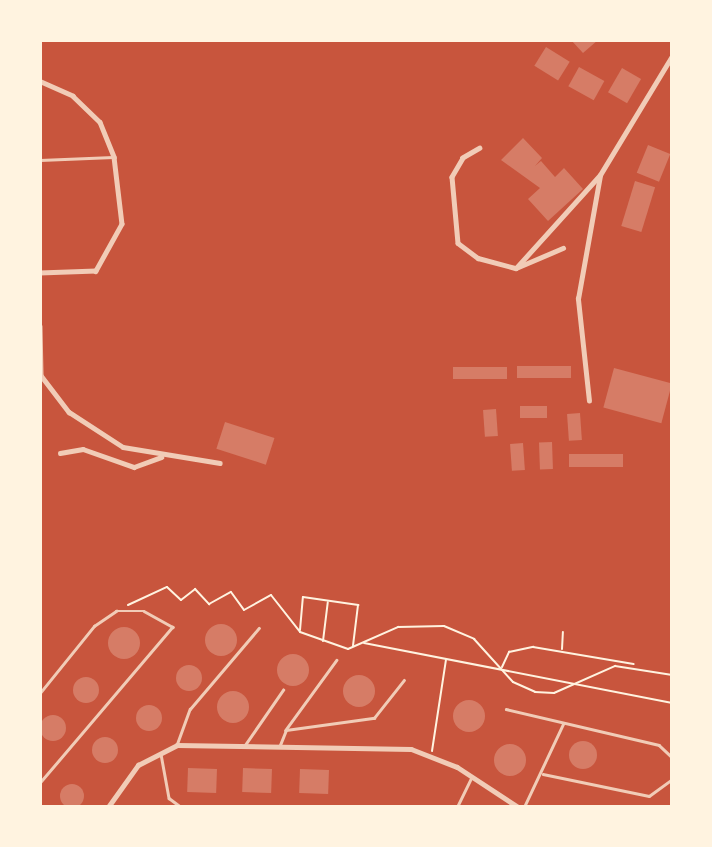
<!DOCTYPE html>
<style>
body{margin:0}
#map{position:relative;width:712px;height:847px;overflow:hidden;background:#c8553d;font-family:Poppins,sans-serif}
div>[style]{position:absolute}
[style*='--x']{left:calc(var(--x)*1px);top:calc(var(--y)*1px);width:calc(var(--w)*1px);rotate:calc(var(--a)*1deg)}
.building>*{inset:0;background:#d67c66;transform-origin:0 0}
.round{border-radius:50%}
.path>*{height:2px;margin:-1px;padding:0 1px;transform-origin:1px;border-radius:1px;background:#fff3e0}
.service>*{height:2.5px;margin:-1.25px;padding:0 1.25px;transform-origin:1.25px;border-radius:1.25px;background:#f1ccb7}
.minor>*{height:4.5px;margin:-2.25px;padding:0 2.25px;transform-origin:2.25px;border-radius:2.25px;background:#f1ccb7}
.tertiary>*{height:5px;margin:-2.5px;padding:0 2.5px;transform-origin:2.5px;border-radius:2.5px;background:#f1ccb7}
span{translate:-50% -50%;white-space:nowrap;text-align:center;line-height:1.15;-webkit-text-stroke:7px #fff3e0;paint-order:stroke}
.frame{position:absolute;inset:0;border:42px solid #fff3e0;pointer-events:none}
</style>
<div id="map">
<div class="building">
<div style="clip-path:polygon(571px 40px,598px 40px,583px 53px)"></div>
<div style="left:546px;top:47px;width:28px;height:22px;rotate:32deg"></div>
<div style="left:579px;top:67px;width:29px;height:22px;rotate:29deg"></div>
<div style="left:622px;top:68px;width:22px;height:28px;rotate:30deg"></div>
<div style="clip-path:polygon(523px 138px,542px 158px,535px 166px,541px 161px,555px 177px,564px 168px,583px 189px,548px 221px,528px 199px,540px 188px,501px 160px)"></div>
<div style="left:648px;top:145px;width:24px;height:30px;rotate:22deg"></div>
<div style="left:635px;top:181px;width:21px;height:47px;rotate:17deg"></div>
<div style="left:571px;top:366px;width:12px;height:54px;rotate:90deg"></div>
<div style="left:507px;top:367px;width:12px;height:54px;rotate:90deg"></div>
<div style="left:614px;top:368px;width:60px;height:41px;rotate:15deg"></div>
<div style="left:547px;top:406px;width:12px;height:27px;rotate:90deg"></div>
<div style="left:496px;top:409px;width:27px;height:13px;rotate:86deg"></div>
<div style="left:580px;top:413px;width:27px;height:13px;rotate:86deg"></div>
<div style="left:225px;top:422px;width:52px;height:28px;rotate:18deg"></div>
<div style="left:552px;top:442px;width:27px;height:13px;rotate:88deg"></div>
<div style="left:523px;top:443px;width:27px;height:13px;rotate:86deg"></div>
<div style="left:623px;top:454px;width:13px;height:54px;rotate:90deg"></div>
<div class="round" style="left:205px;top:624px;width:32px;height:32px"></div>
<div class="round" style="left:108px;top:627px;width:32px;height:32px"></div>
<div class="round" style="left:277px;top:654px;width:32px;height:32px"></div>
<div class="round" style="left:176px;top:665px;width:26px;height:26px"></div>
<div class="round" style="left:343px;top:675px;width:32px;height:32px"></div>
<div class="round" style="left:73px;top:677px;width:26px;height:26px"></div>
<div class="round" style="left:217px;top:691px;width:32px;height:32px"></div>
<div class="round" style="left:453px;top:700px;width:32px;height:32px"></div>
<div class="round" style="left:136px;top:705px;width:26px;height:26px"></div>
<div class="round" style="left:40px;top:715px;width:26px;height:26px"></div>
<div class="round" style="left:92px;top:737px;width:26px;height:26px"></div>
<div class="round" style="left:569px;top:741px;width:28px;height:28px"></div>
<div class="round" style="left:494px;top:744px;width:32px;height:32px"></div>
<div style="left:188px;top:768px;width:29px;height:24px;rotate:2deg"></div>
<div style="left:243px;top:768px;width:29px;height:24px;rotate:2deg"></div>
<div style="left:300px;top:769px;width:29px;height:24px;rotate:2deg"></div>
<div class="round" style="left:60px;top:784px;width:24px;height:24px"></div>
</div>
<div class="path">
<div style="--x:128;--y:605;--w:43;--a:-24.8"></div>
<div style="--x:167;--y:587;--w:19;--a:43"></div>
<div style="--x:181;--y:600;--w:18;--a:-38"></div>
<div style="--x:195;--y:589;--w:21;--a:47"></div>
<div style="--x:209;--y:604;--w:25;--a:-29"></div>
<div style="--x:231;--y:592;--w:22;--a:54"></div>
<div style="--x:244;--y:610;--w:31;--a:-29"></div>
<div style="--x:271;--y:595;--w:47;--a:51.9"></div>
<div style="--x:300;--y:632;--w:51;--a:19.5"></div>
<div style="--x:348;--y:649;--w:55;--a:-23.7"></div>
<div style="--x:398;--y:627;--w:46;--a:-1.2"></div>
<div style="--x:444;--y:626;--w:33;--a:23"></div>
<div style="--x:474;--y:639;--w:58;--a:47.8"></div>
<div style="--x:513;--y:682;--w:24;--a:24"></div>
<div style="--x:535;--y:692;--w:19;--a:3"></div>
<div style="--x:554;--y:693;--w:67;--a:-23.9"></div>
<div style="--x:615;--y:666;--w:58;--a:9"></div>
<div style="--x:300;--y:630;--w:33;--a:-85"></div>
<div style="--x:303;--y:597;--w:56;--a:8.3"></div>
<div style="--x:358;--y:605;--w:41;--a:97"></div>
<div style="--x:323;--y:641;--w:39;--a:-83"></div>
<div style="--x:364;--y:643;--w:314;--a:11"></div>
<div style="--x:562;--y:649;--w:17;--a:-87"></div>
<div style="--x:502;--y:667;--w:17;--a:-65"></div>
<div style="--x:509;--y:652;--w:25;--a:-12"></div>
<div style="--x:533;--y:647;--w:102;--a:9.6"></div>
<div style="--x:432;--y:751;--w:92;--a:-81.3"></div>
</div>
<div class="service">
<div style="--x:40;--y:160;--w:73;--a:-2.4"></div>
<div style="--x:337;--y:660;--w:87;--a:126.1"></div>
<div style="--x:286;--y:730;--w:89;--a:-7.8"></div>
<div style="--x:374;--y:718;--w:48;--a:-51.7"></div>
<div style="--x:40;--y:693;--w:86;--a:-51.1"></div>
<div style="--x:94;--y:626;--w:27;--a:-34"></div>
<div style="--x:116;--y:611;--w:28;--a:0"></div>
<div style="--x:144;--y:611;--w:33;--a:29"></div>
<div style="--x:173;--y:627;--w:205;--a:130.4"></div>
<div style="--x:506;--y:709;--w:157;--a:13.2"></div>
<div style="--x:659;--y:745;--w:18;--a:43"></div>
<div style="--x:177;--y:744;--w:37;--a:-70"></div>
<div style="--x:190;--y:709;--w:106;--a:-49.6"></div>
<div style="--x:245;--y:745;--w:67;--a:-55.4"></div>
<div style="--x:280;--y:745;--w:16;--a:-68"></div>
<div style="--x:161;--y:754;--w:45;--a:79.7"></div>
<div style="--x:169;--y:798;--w:15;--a:37"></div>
<div style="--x:543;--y:774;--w:108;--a:11.7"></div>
<div style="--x:649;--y:796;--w:29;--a:-36"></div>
<div style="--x:457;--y:807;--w:32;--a:-64"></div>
<div style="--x:524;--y:807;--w:92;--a:-64.8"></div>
</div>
<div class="minor">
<div style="--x:326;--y:40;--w:43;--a:0"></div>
<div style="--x:40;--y:81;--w:36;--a:24"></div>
<div style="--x:73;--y:96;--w:37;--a:44"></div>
<div style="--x:100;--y:122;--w:38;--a:68"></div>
<div style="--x:114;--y:157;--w:67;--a:83.2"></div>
<div style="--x:122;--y:224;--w:54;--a:119"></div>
<div style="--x:96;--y:271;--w:56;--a:178"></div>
<div style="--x:480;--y:148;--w:20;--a:150"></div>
<div style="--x:463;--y:158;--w:22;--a:120"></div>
<div style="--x:452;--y:177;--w:66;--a:84.8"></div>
<div style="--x:458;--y:243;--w:25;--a:37"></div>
<div style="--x:478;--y:258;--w:39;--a:15"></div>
<div style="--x:516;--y:268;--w:51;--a:-23.1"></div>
<div style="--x:516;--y:268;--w:125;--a:-47.9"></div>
<div style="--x:600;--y:175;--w:139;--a:-58.8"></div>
<div style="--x:40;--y:326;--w:49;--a:88.8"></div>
<div style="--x:40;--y:374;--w:48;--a:52.7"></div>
<div style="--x:69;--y:412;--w:64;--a:32.9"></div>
<div style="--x:123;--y:447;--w:98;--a:9.4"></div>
<div style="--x:589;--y:401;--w:103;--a:-96.2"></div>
<div style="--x:578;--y:299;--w:125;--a:-79.9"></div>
<div style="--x:60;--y:453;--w:23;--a:-10"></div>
<div style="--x:83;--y:449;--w:54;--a:19.4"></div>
<div style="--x:134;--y:467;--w:29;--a:-20"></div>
</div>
<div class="tertiary">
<div style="--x:108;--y:807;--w:52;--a:-54.5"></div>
<div style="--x:138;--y:765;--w:44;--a:-27.1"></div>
<div style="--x:177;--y:745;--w:234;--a:1"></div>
<div style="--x:411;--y:749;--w:49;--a:21.4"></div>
<div style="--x:457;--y:767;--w:73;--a:33.3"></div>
</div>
<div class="frame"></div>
</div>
